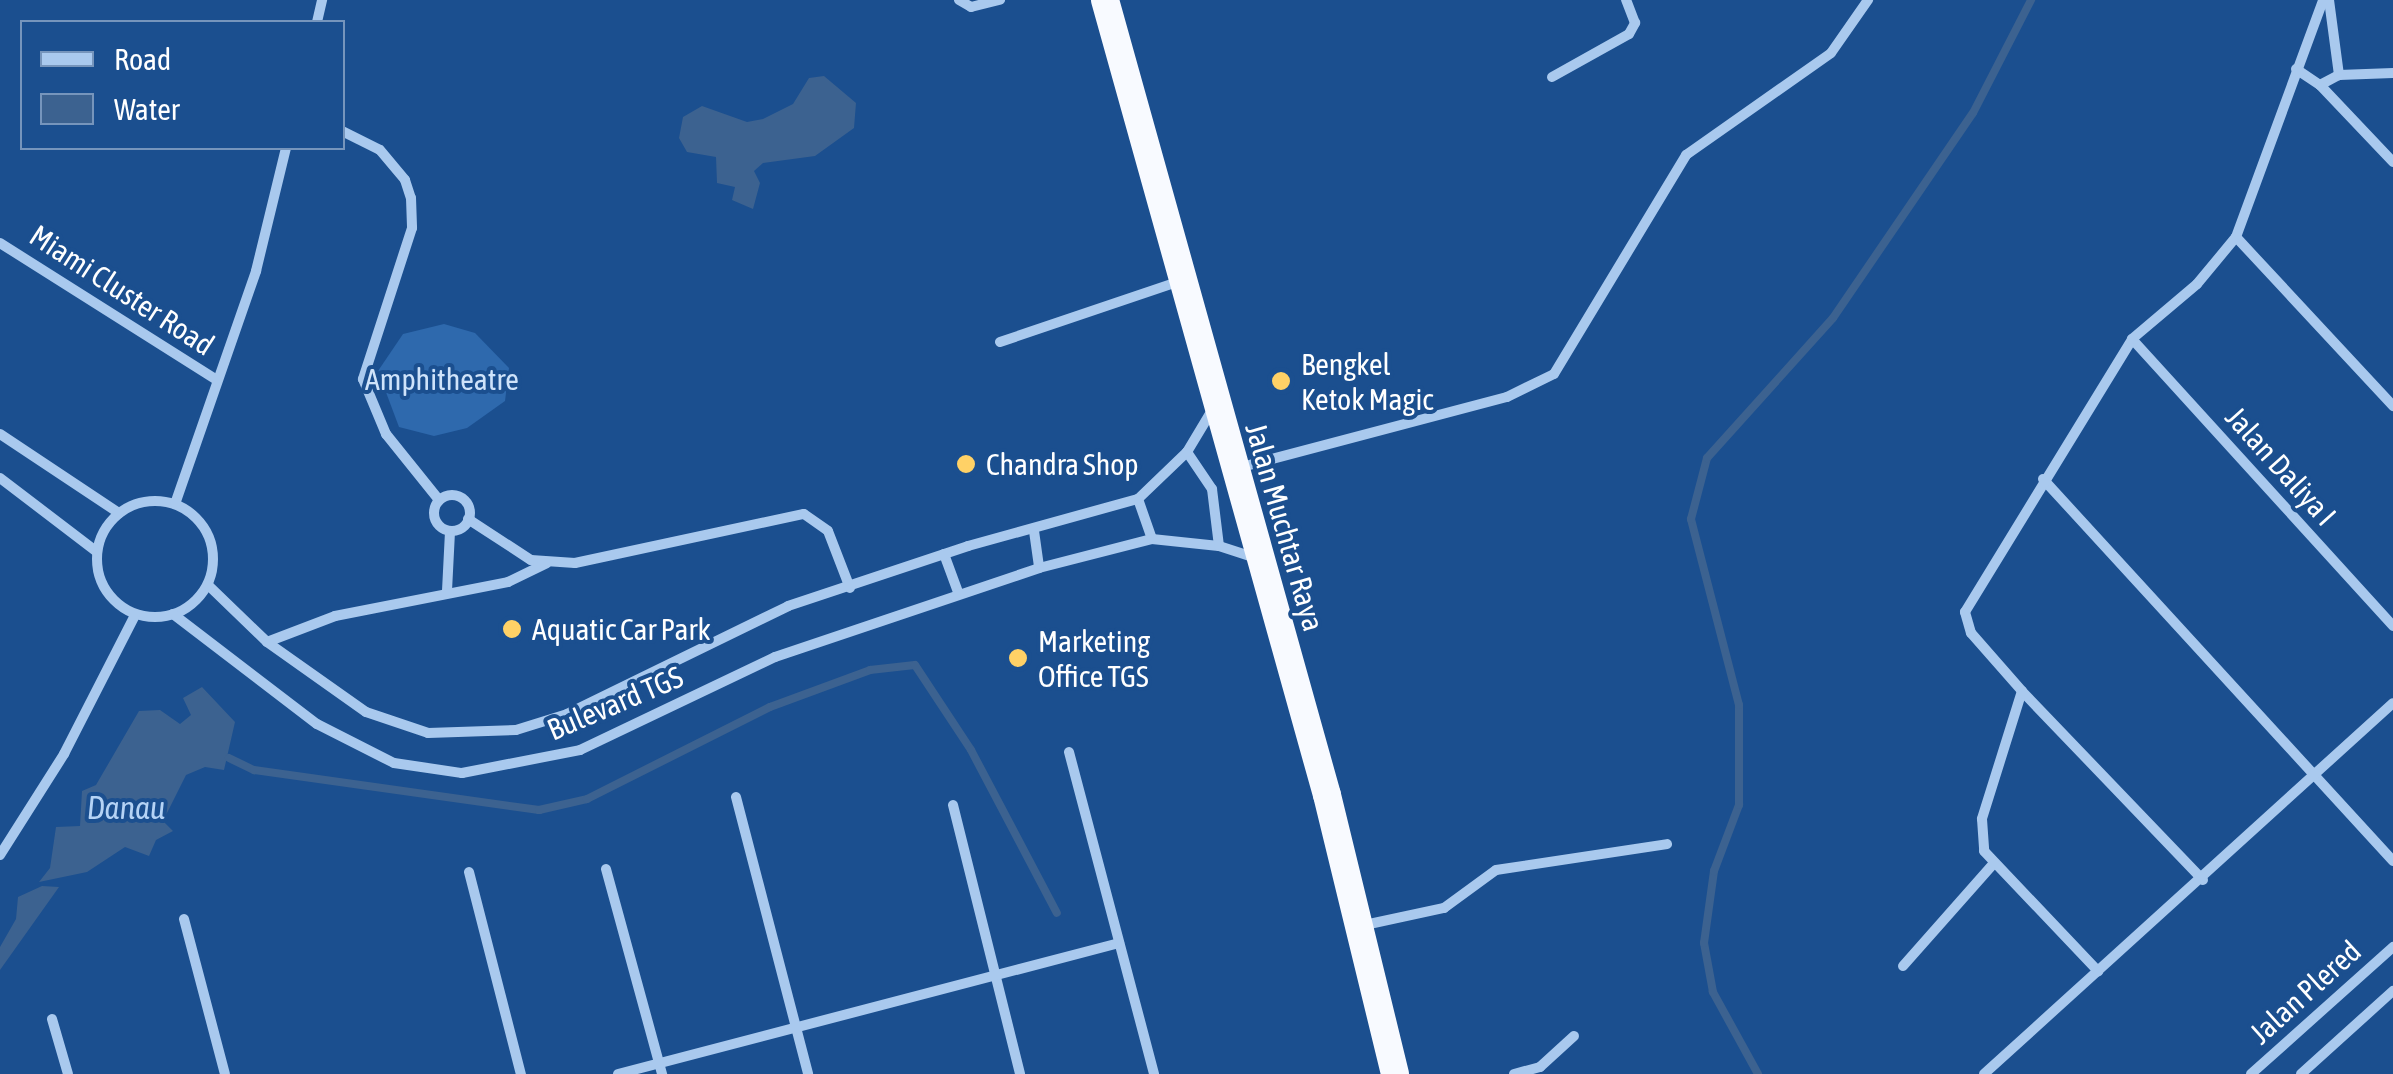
<!DOCTYPE html>
<style>
body{margin:0}
#map{position:relative;width:2393px;height:1074px;overflow:hidden;background:#1b4f8f;font-family:"Asap Condensed",sans-serif}
div>[style]{position:absolute}
[style*='--x']{left:calc(var(--x)*1px);top:calc(var(--y)*1px);width:calc(var(--w)*1px);rotate:calc(var(--a)*1deg)}
.green>*{inset:0;background:#2e69ad}
.water>*{inset:0;background:#3c6290}
.stream>*{height:8px;margin:-4px;padding:0 4px;transform-origin:4px;border-radius:4px;background:#3c6290}
.minor>*{height:10px;margin:-5px;padding:0 5px;transform-origin:5px;border-radius:5px;background:#a9c9ee}
.minor>.ring{margin:-5px;padding:0;box-sizing:content-box;background:none;border:10px solid #a9c9ee;border-radius:50%}
.trunk>*{height:28px;margin:-14px;padding:0 14px;transform-origin:14px;border-radius:14px;background:#f8faff}
.dots>*{width:28px;height:28px;translate:-50% -50%;box-sizing:border-box;border:5px solid #1b4f8f;border-radius:50%}
span{translate:-50% -50%;white-space:nowrap;text-align:center;line-height:1.15;-webkit-text-stroke:8px #1b4f8f;paint-order:stroke}
.street-label{font-size:30px;color:#fff}
.poi-label{font-size:30px;color:#fff}
.left{translate:0 -50%;text-align:left}
.park-label{font-size:30px;color:#cfe3fa}
.water-label{font-size:32px;color:#b5d3f5;font-style:italic}
.legend{position:absolute;left:20px;top:20px;width:325px;height:130px;box-sizing:border-box;background:#1b4f8f;border:2px solid #7695bc;margin:0;padding:12px 18px;list-style:none;font-size:30px;color:#fff}
.legend li{display:flex;align-items:center;gap:20px;height:50px}
.legend b{width:50px;border:2px solid #7695bc}
</style>
<div id="map">
<div class="green">
<div style="clip-path:polygon(444px 324px,475px 333px,509px 368px,505px 401px,467px 428px,434px 436px,399px 427px,378px 371px,403px 334px)"></div>
</div>
<div class="water">
<div style="clip-path:polygon(824px 76px,856px 103px,854px 128px,815px 156px,763px 163px,754px 171px,760px 183px,753px 209px,732px 200px,735px 187px,717px 183px,716px 157px,687px 152px,679px 138px,683px 117px,702px 106px,747px 122px,763px 119px,793px 104px,809px 78px)"></div>
<div style="clip-path:polygon(202px 687px,235px 722px,224px 770px,205px 767px,186px 775px,163px 821px,173px 831px,156px 840px,149px 856px,125px 847px,87px 872px,39px 882px,50px 868px,56px 827px,80px 826px,82px 791px,96px 785px,139px 711px,160px 710px,180px 724px,191px 715px,183px 698px)"></div>
<div style="clip-path:polygon(42px 886px,59px 887px,0 970px,0 947px,16px 919px,18px 897px)"></div>
</div>
<div class="stream">
<div style="--x:229;--y:758;--w:28;--a:26"></div>
<div style="--x:254;--y:770;--w:288;--a:8"></div>
<div style="--x:539;--y:810;--w:49;--a:-12.9"></div>
<div style="--x:587;--y:799;--w:205;--a:-26.7"></div>
<div style="--x:770;--y:707;--w:107;--a:-20.3"></div>
<div style="--x:870;--y:670;--w:45;--a:-6.3"></div>
<div style="--x:915;--y:665;--w:102;--a:56.6"></div>
<div style="--x:971;--y:750;--w:184;--a:62.2"></div>
<div style="--x:1758;--y:1074;--w:94;--a:-118.8"></div>
<div style="--x:1713;--y:992;--w:50;--a:-100.4"></div>
<div style="--x:1704;--y:943;--w:73;--a:-82.1"></div>
<div style="--x:1714;--y:871;--w:71;--a:-69.3"></div>
<div style="--x:1739;--y:805;--w:100;--a:-90"></div>
<div style="--x:1739;--y:705;--w:192;--a:-104.5"></div>
<div style="--x:1691;--y:519;--w:63;--a:-75.3"></div>
<div style="--x:1707;--y:458;--w:188;--a:-48"></div>
<div style="--x:1833;--y:318;--w:248;--a:-55.7"></div>
<div style="--x:1973;--y:113;--w:127;--a:-62.8"></div>
</div>
<div class="minor">
<div style="--x:959;--y:0;--w:14;--a:30"></div>
<div style="--x:971;--y:7;--w:30;--a:-14"></div>
<div style="--x:2329;--y:0;--w:76;--a:82.4"></div>
<div style="--x:317;--y:22;--w:23;--a:-77"></div>
<div style="--x:2296;--y:69;--w:29;--a:34"></div>
<div style="--x:2320;--y:85;--w:106;--a:46.5"></div>
<div style="--x:1552;--y:77;--w:88;--a:-29.2"></div>
<div style="--x:1629;--y:34;--w:13;--a:-61"></div>
<div style="--x:1635;--y:23;--w:25;--a:-111"></div>
<div style="--x:2320;--y:85;--w:21;--a:-28"></div>
<div style="--x:2339;--y:75;--w:54;--a:-2.1"></div>
<div style="--x:342;--y:131;--w:42;--a:26.6"></div>
<div style="--x:380;--y:150;--w:39;--a:50"></div>
<div style="--x:405;--y:180;--w:19;--a:72"></div>
<div style="--x:411;--y:198;--w:30;--a:88"></div>
<div style="--x:412;--y:228;--w:159;--a:108"></div>
<div style="--x:363;--y:379;--w:60;--a:67.3"></div>
<div style="--x:386;--y:434;--w:85;--a:51.2"></div>
<div style="--x:2236;--y:237;--w:231;--a:47.1"></div>
<div style="--x:0;--y:243;--w:257;--a:32.3"></div>
<div style="--x:2132;--y:339;--w:388;--a:47.7"></div>
<div style="--x:1000;--y:342;--w:193;--a:-18.7"></div>
<div style="--x:0;--y:434;--w:143;--a:33.6"></div>
<div style="--x:1187;--y:452;--w:45;--a:56"></div>
<div style="--x:1212;--y:489;--w:57;--a:83"></div>
<div style="--x:1238;--y:468;--w:278;--a:-14.8"></div>
<div style="--x:1507;--y:397;--w:52;--a:-26.1"></div>
<div style="--x:1554;--y:374;--w:256;--a:-58.9"></div>
<div style="--x:1686;--y:155;--w:177;--a:-35.1"></div>
<div style="--x:1831;--y:53;--w:65;--a:-55.1"></div>
<div style="--x:0;--y:478;--w:122;--a:37.3"></div>
<div style="--x:2043;--y:479;--w:518;--a:47.5"></div>
<div class="ring" style="left:434px;top:495px;width:26px;height:26px"></div>
<div style="--x:1138;--y:499;--w:42;--a:70.7"></div>
<div class="ring" style="left:97px;top:501px;width:106px;height:106px"></div>
<div style="--x:175;--y:504;--w:247;--a:-70.8"></div>
<div style="--x:256;--y:271;--w:127;--a:-76.3"></div>
<div style="--x:468;--y:519;--w:75;--a:33.1"></div>
<div style="--x:531;--y:560;--w:44;--a:3.9"></div>
<div style="--x:575;--y:563;--w:234;--a:-12.1"></div>
<div style="--x:804;--y:514;--w:29;--a:35"></div>
<div style="--x:828;--y:531;--w:61;--a:68.9"></div>
<div style="--x:1034;--y:531;--w:37;--a:82"></div>
<div style="--x:944;--y:554;--w:40;--a:69.8"></div>
<div style="--x:208;--y:585;--w:82;--a:44"></div>
<div style="--x:267;--y:642;--w:121;--a:35.3"></div>
<div style="--x:366;--y:712;--w:65;--a:18.7"></div>
<div style="--x:428;--y:733;--w:88;--a:-2"></div>
<div style="--x:516;--y:730;--w:53;--a:-17.4"></div>
<div style="--x:567;--y:714;--w:246;--a:-26"></div>
<div style="--x:788;--y:606;--w:190;--a:-18.4"></div>
<div style="--x:968;--y:546;--w:176;--a:-15.5"></div>
<div style="--x:1138;--y:499;--w:68;--a:-43.8"></div>
<div style="--x:1187;--y:452;--w:52;--a:-59"></div>
<div style="--x:447;--y:591;--w:60;--a:-87.1"></div>
<div style="--x:173;--y:614;--w:181;--a:37.4"></div>
<div style="--x:317;--y:724;--w:86;--a:26.9"></div>
<div style="--x:394;--y:763;--w:69;--a:8.4"></div>
<div style="--x:462;--y:773;--w:120;--a:-11"></div>
<div style="--x:580;--y:750;--w:216;--a:-25.5"></div>
<div style="--x:775;--y:657;--w:279;--a:-18.6"></div>
<div style="--x:1039;--y:568;--w:117;--a:-14.4"></div>
<div style="--x:1152;--y:539;--w:67;--a:6"></div>
<div style="--x:1219;--y:546;--w:38;--a:18"></div>
<div style="--x:267;--y:642;--w:73;--a:-20.9"></div>
<div style="--x:335;--y:616;--w:176;--a:-11.1"></div>
<div style="--x:508;--y:582;--w:43;--a:-26"></div>
<div style="--x:2022;--y:691;--w:134;--a:107.4"></div>
<div style="--x:1982;--y:819;--w:32;--a:86"></div>
<div style="--x:1984;--y:851;--w:166;--a:46.5"></div>
<div style="--x:1069;--y:752;--w:333;--a:75.2"></div>
<div style="--x:736;--y:797;--w:286;--a:75.4"></div>
<div style="--x:953;--y:805;--w:277;--a:76"></div>
<div style="--x:0;--y:855;--w:120;--a:-57.6"></div>
<div style="--x:64;--y:754;--w:156;--a:-62.9"></div>
<div style="--x:606;--y:869;--w:213;--a:74.7"></div>
<div style="--x:469;--y:872;--w:209;--a:75.6"></div>
<div style="--x:2203;--y:880;--w:262;--a:-133.8"></div>
<div style="--x:2022;--y:691;--w:77;--a:-131.3"></div>
<div style="--x:1971;--y:633;--w:22;--a:-106"></div>
<div style="--x:1965;--y:612;--w:320;--a:-58.5"></div>
<div style="--x:2132;--y:339;--w:85;--a:-40.2"></div>
<div style="--x:2197;--y:284;--w:61;--a:-50.3"></div>
<div style="--x:2236;--y:237;--w:252;--a:-69.8"></div>
<div style="--x:184;--y:919;--w:160;--a:75.2"></div>
<div style="--x:1360;--y:926;--w:86;--a:-12.1"></div>
<div style="--x:1444;--y:908;--w:64;--a:-36.2"></div>
<div style="--x:1496;--y:870;--w:173;--a:-8.6"></div>
<div style="--x:1903;--y:966;--w:137;--a:-48.5"></div>
<div style="--x:52;--y:1019;--w:57;--a:73.8"></div>
<div style="--x:618;--y:1074;--w:518;--a:-14.65"></div>
<div style="--x:1514;--y:1074;--w:27;--a:-15"></div>
<div style="--x:1540;--y:1067;--w:46;--a:-42.4"></div>
<div style="--x:1984;--y:1074;--w:552;--a:-42.21"></div>
<div style="--x:2251;--y:1074;--w:191;--a:-41.8"></div>
<div style="--x:2301;--y:1074;--w:124;--a:-42.1"></div>
</div>
<div class="trunk">
<div style="--x:1105;--y:0;--w:825;--a:74.4"></div>
<div style="--x:1327;--y:795;--w:287;--a:76.3"></div>
</div>
<div class="dots">
<div style="left:1281px;top:381px;background:#ffd166"></div>
<div style="left:966px;top:464px;background:#ffd166"></div>
<div style="left:512px;top:629px;background:#ffd166"></div>
<div style="left:1018px;top:658px;background:#ffd166"></div>
</div>
<div class="street-label">
<span style="left:122px;top:290px;rotate:33deg">Miami Cluster Road</span>
<span style="left:2281px;top:466px;rotate:48deg">Jalan Daliya I</span>
<span style="left:1285px;top:527px;rotate:74deg">Jalan Muchtar Raya</span>
<span style="left:615px;top:703px;rotate:-23deg">Bulevard TGS</span>
<span style="left:2305px;top:992px;rotate:-42deg">Jalan Plered</span>
</div>
<div class="poi-label">
<span class="left" style="left:1301px;top:381px">Bengkel<br>Ketok Magic</span>
<span class="left" style="left:986px;top:464px">Chandra Shop</span>
<span class="left" style="left:532px;top:629px">Aquatic Car Park</span>
<span class="left" style="left:1038px;top:658px">Marketing<br>Office TGS</span>
</div>
<div class="park-label">
<span style="left:442px;top:379px">Amphitheatre</span>
</div>
<div class="water-label">
<span style="left:126px;top:808px">Danau</span>
</div>
<ul class="legend">
<li><b style="height:12px;background:#a9c9ee"></b>Road</li>
<li><b style="height:28px;background:#3c6290"></b>Water</li>
</ul>
</div>
